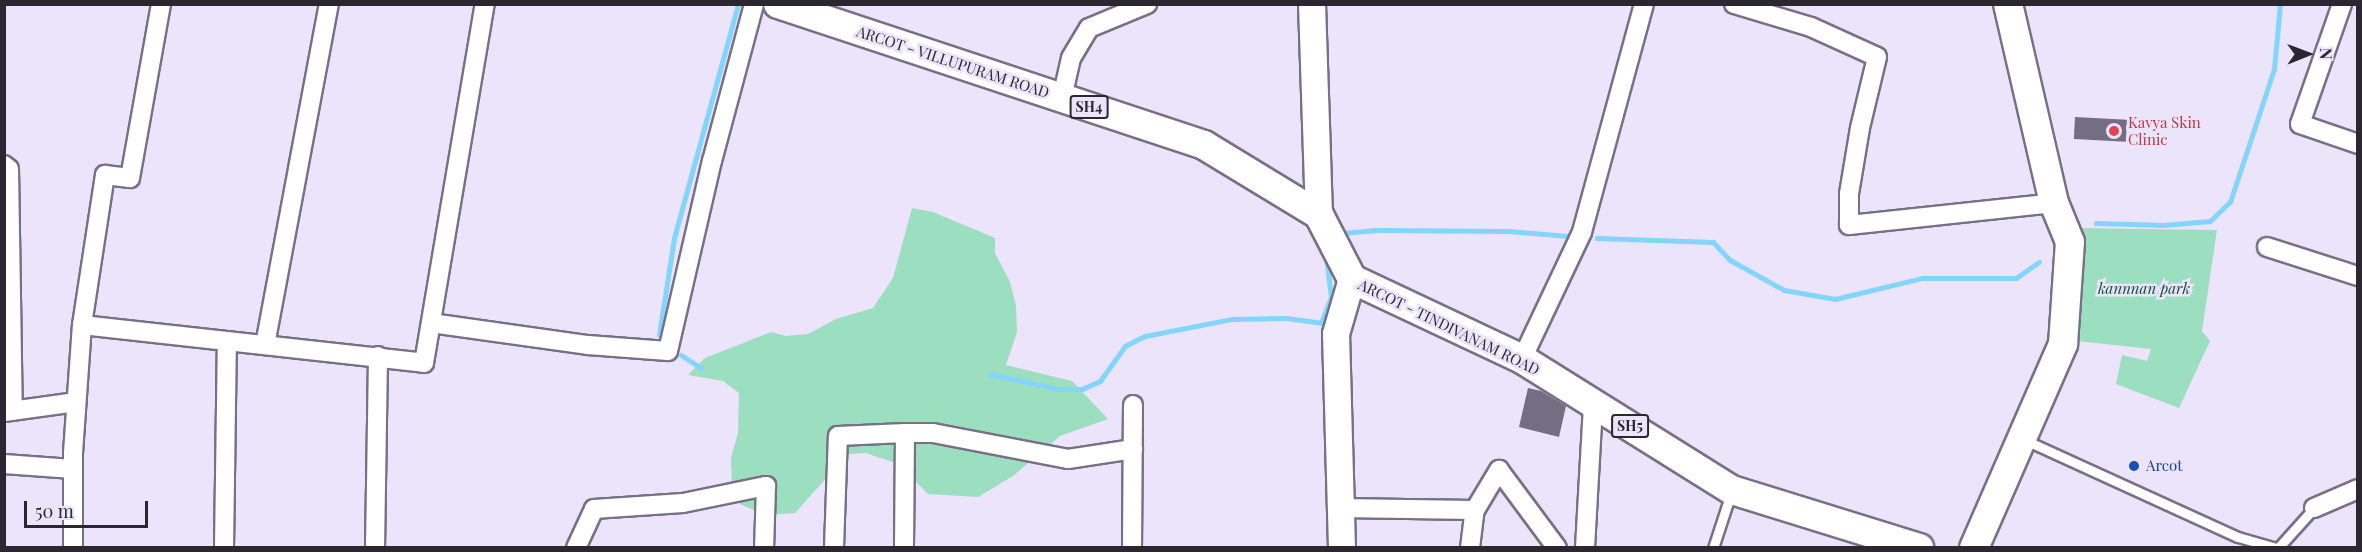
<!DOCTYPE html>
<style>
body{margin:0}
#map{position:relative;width:2362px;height:552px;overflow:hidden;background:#ece4fb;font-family:"Playfair Display",serif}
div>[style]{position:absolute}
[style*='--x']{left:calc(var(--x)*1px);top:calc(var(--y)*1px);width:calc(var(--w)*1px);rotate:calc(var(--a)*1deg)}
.green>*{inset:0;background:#9cdec0}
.stream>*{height:5px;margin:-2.5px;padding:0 2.5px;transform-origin:2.5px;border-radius:2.5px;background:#83d5fc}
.building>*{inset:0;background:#746e82;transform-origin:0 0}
.roads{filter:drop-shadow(2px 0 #777185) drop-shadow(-2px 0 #777185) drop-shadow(0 2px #777185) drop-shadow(0 -2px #777185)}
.lane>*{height:9px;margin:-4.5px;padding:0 4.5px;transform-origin:4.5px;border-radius:4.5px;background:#fff}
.street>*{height:18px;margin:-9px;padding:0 9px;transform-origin:9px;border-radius:9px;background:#fff}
.secondary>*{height:26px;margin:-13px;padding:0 13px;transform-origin:13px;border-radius:13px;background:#fff}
.primary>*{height:28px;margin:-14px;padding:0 14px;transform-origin:14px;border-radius:14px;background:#fff}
.dots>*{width:16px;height:16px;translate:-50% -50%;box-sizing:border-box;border:3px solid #ece4fb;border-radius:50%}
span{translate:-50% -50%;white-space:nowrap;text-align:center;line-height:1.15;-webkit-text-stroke:5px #ece4fb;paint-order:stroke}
.shield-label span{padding:2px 4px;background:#ece4fb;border:2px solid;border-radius:4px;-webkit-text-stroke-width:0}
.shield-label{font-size:14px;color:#2a2730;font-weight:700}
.street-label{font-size:15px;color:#2a2730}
.health-label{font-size:15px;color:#be3a42}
.left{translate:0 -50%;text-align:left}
.park-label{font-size:15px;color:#0c5039;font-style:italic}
.transit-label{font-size:15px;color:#164399}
.frame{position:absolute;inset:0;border:6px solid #2a2730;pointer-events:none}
.north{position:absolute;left:2278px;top:24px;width:60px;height:60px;-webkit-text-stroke:4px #ece4fb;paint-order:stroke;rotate:89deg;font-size:16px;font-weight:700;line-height:24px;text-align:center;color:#2a2730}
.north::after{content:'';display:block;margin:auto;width:21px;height:27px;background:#2a2730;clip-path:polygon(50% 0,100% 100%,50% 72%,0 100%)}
.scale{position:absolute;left:24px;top:501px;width:124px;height:27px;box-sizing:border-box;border:3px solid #2a2730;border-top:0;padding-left:8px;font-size:18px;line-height:21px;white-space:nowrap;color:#2a2730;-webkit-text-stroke:4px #ece4fb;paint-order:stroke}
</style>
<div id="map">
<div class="green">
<div style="clip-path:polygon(912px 208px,933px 212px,995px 238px,995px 253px,1010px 282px,1016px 306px,1017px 332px,1006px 365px,1072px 381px,1108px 419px,1060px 436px,1013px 476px,978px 497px,928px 494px,898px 464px,866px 453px,848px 454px,795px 513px,765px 515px,740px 504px,732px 489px,731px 458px,738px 433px,739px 393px,723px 381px,688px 375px,705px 358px,771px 332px,786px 336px,808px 334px,836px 319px,873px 308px,893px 278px)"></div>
<div style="clip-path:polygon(2075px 228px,2217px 230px,2202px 331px,2210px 341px,2179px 408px,2116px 384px,2122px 355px,2147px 361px,2151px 349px,2077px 341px)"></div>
</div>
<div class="stream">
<div style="--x:2096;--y:223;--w:68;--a:1.7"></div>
<div style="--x:2164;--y:225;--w:46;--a:-5"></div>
<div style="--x:2210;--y:221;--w:28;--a:-44"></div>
<div style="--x:2230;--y:202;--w:140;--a:-71.7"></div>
<div style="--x:2274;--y:69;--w:65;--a:-84.7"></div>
<div style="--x:1342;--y:233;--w:35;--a:-5"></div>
<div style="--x:1377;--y:230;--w:132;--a:0.4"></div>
<div style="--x:1509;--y:231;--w:59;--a:4.8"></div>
<div style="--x:1597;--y:238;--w:116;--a:2"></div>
<div style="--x:1713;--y:242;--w:25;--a:47"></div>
<div style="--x:1730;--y:260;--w:62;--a:29.1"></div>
<div style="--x:1784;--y:290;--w:52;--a:10"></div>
<div style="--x:1835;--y:299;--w:89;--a:-13.6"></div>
<div style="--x:1922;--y:278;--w:94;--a:0"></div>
<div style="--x:2016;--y:278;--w:28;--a:-35"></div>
<div style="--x:659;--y:335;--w:98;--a:-81.2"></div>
<div style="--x:674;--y:238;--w:243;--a:-74.7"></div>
<div style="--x:681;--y:355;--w:24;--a:33"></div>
<div style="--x:990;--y:374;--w:70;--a:12.4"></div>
<div style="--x:1058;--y:389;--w:24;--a:0"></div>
<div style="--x:1082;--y:389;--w:20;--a:-24"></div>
<div style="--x:1100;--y:381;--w:43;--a:-54.5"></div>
<div style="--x:1125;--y:346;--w:22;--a:-27"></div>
<div style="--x:1145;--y:336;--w:89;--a:-11.1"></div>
<div style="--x:1232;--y:319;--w:55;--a:-1"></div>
<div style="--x:1287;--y:318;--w:34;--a:8"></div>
<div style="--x:1321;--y:323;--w:28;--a:-69"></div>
<div style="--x:1331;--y:297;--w:38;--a:-97"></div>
</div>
<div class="building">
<div style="left:2075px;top:117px;width:52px;height:22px;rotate:3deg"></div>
<div style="clip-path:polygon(1528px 388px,1541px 391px,1566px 406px,1559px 437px,1519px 427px)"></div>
</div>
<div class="roads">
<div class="lane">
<div style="--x:2025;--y:440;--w:234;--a:24.5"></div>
<div style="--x:2238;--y:537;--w:40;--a:16"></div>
<div style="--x:1713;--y:548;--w:58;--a:-71.9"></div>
<div style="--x:2278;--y:548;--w:54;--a:-48"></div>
</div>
<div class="street">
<div style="--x:1734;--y:4;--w:80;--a:16.6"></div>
<div style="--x:1811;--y:27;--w:72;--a:24.4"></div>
<div style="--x:1877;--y:57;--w:73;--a:103.5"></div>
<div style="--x:1860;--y:128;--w:67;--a:99.5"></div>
<div style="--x:1849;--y:194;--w:31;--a:90"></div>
<div style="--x:1849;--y:225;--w:206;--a:-6.1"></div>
<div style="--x:2342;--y:4;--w:127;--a:109.3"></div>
<div style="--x:2300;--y:124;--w:61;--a:19"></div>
<div style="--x:1062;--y:98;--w:41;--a:-77.3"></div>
<div style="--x:1071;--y:58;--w:35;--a:-59"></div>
<div style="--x:1089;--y:28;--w:63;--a:-22.5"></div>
<div style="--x:4;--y:165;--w:6;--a:39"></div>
<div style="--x:9;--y:169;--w:242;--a:89.1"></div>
<div style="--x:2267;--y:247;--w:96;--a:17.7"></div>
<div style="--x:431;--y:323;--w:159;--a:8"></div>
<div style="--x:588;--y:345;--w:80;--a:4.3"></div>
<div style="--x:668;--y:351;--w:195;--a:-77"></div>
<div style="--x:712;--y:161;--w:163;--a:-75"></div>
<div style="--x:82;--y:325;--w:344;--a:6.3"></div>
<div style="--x:424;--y:363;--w:364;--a:-80.4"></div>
<div style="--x:265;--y:345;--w:347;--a:-79.4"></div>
<div style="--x:1522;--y:359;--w:140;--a:-64.7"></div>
<div style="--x:1582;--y:232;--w:236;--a:-74.8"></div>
<div style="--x:4;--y:412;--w:73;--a:-7.9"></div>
<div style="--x:4;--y:464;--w:69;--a:4.1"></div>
<div style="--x:1339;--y:508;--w:136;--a:0.8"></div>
<div style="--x:2314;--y:508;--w:48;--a:-23.4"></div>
<div style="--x:73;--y:548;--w:95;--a:-90"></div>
<div style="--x:73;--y:453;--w:128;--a:-86"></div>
<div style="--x:82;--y:325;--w:152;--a:-81.3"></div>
<div style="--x:105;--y:175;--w:25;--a:7"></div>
<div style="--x:130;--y:178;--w:177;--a:-79.9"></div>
<div style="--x:224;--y:548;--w:207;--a:-89.2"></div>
<div style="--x:375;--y:548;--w:192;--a:-89.1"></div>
<div style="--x:576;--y:548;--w:43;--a:-65.2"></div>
<div style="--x:594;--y:509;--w:89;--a:-3.9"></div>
<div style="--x:683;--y:503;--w:85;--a:-11.6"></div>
<div style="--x:766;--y:486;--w:62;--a:91.8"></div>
<div style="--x:834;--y:548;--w:112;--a:-88"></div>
<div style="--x:838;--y:436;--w:67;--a:-2.6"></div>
<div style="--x:904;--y:548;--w:115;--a:-89.5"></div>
<div style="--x:905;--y:433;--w:28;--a:0"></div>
<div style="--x:933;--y:433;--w:137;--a:10.9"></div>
<div style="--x:1068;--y:459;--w:66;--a:-8.7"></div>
<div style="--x:1132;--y:548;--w:143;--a:-89.6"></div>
<div style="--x:1470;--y:548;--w:38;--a:-83"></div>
<div style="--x:1475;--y:510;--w:47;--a:-59"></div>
<div style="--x:1499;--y:470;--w:97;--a:53.4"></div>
<div style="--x:1585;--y:548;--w:145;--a:-86.8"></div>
</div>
<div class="secondary">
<div style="--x:1312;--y:4;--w:211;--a:88.1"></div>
<div style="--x:1342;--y:548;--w:214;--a:-91.6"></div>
<div style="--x:1336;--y:334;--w:57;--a:-73.8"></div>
</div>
<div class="primary">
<div style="--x:778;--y:4;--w:449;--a:18.3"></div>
<div style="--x:1204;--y:145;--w:135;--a:31.3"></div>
<div style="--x:1319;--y:215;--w:72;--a:62.7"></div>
<div style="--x:1352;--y:279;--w:188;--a:25.2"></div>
<div style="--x:1522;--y:359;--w:248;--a:32"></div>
<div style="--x:1732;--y:490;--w:196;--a:17.2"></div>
<div style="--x:1974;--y:548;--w:223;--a:-66.4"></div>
<div style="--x:2063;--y:344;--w:102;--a:-86.1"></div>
<div style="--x:2070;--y:242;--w:42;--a:-112.3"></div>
<div style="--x:2054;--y:203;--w:204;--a:-103"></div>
</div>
</div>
<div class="dots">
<div style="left:2114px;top:131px;background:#e0444e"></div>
<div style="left:2134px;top:466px;background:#1a4fb4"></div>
</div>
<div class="shield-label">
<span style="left:1089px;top:107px">SH4</span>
<span style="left:1630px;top:426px">SH5</span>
</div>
<div class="street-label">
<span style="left:953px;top:62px;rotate:18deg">ARCOT - VILLUPURAM ROAD</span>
<span style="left:1449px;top:327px;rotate:26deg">ARCOT - TINDIVANAM ROAD</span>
</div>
<div class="health-label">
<span class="left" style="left:2128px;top:131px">Kavya Skin<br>Clinic</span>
</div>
<div class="park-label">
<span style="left:2144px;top:289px">kannnan park</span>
</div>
<div class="transit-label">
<span class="left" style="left:2146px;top:466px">Arcot</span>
</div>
<div class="frame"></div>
<div class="north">N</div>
<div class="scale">50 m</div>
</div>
